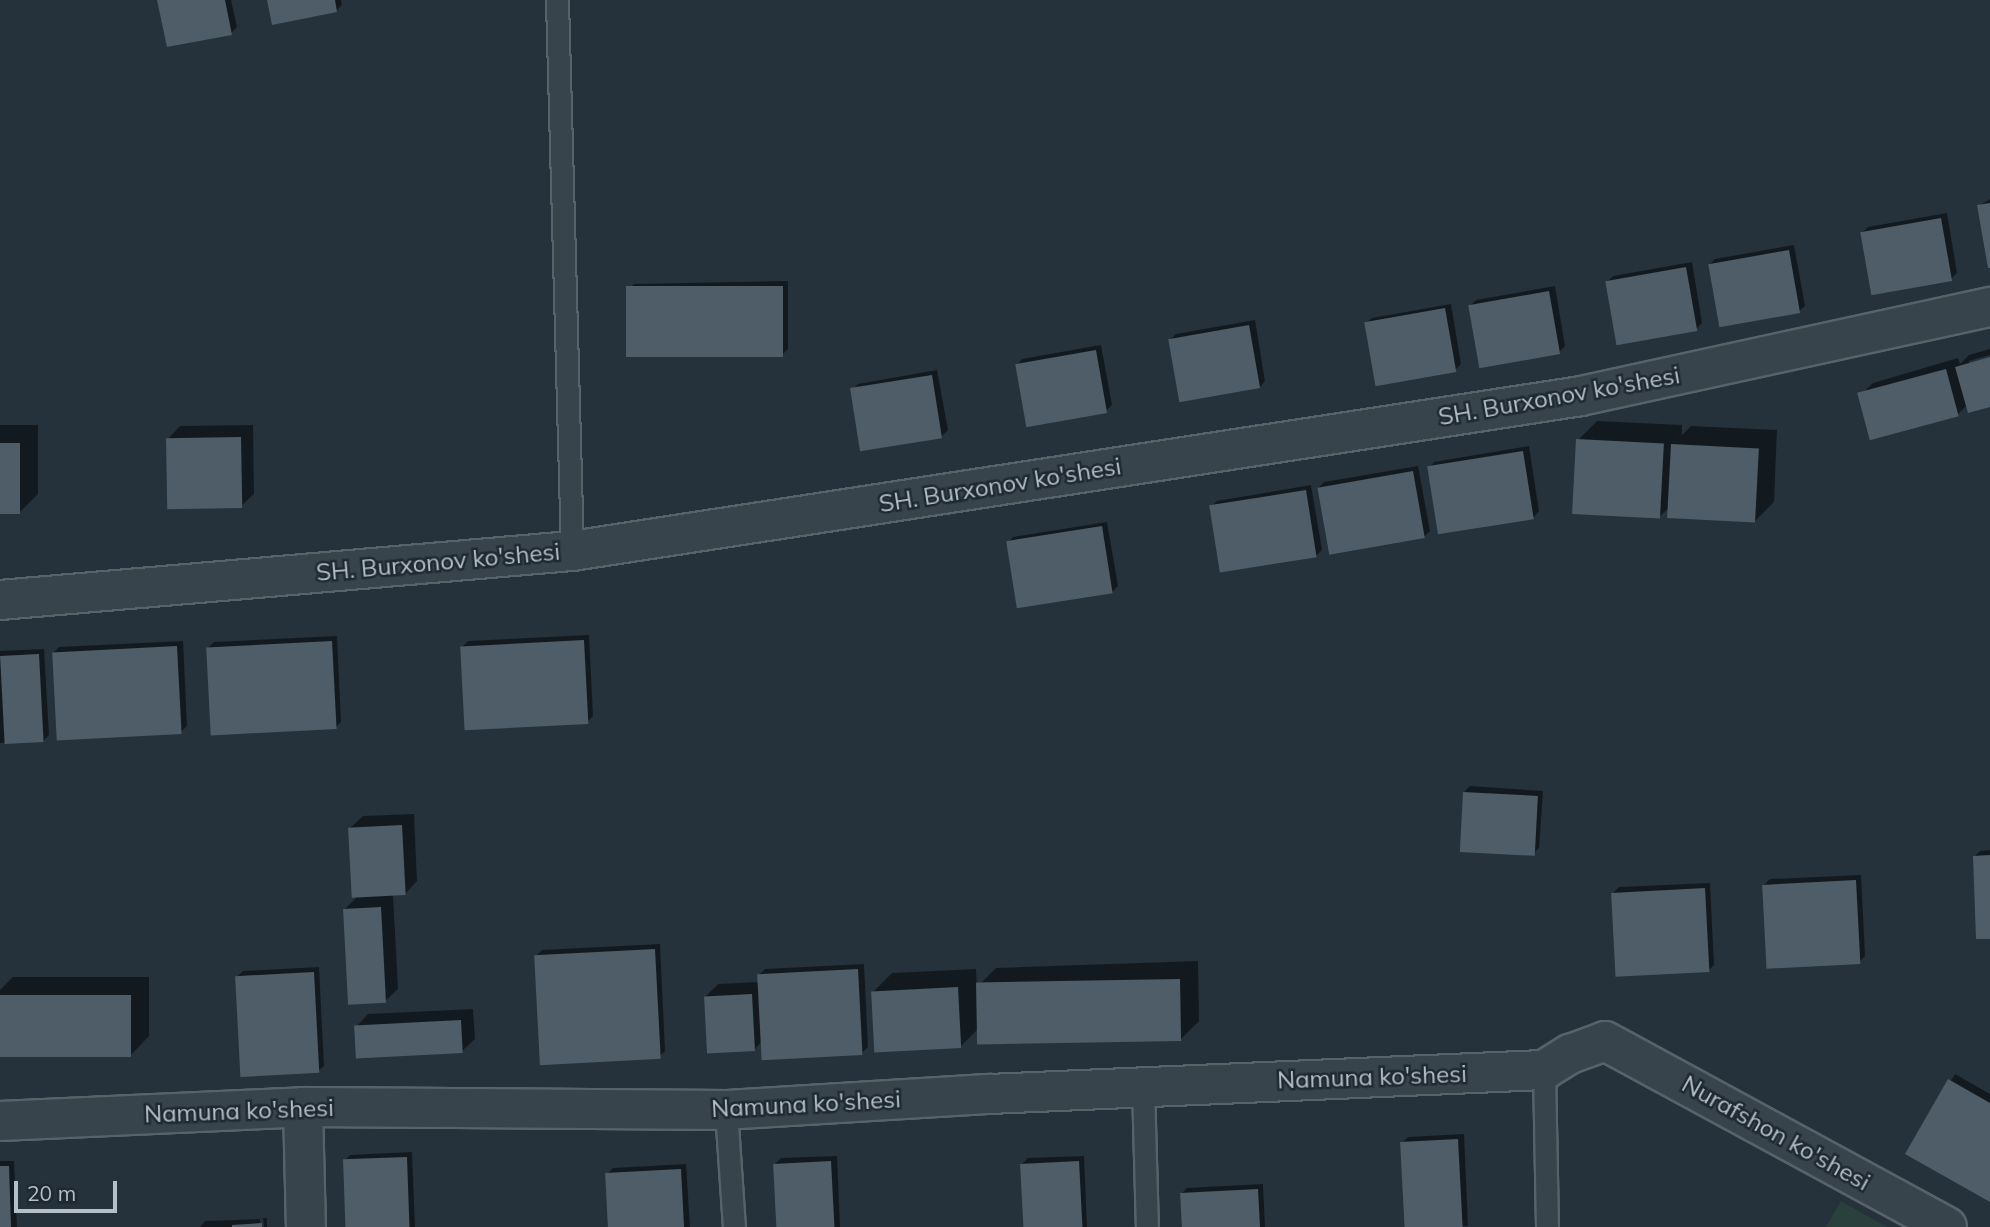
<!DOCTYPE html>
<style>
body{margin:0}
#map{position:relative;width:1990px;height:1227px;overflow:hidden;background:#25323b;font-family:Mulish,sans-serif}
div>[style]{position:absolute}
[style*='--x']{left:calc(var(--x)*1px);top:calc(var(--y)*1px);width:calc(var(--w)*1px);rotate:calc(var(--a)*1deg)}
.green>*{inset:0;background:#2a403d}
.shadow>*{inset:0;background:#0007}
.building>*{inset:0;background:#4e5d67;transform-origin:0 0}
.roads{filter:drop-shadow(2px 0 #57626a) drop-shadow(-2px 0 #57626a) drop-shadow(0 2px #57626a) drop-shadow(0 -2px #57626a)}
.lane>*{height:21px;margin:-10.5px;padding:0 10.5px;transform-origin:10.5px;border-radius:10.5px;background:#38444c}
.street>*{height:38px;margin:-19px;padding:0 19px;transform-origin:19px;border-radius:19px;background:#38444c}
span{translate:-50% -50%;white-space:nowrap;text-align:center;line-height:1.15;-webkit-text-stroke:5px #1e2931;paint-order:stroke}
.street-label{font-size:24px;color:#b4bfc7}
.scale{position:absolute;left:14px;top:1181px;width:103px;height:32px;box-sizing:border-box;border:4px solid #b4bfc7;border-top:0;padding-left:9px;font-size:21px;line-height:24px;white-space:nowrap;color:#b4bfc7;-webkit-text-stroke:5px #1e2931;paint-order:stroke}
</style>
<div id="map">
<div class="green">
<div style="clip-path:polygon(1841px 1201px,1887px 1227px,1826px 1227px)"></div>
</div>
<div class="shadow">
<div style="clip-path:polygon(159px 0,231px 0,237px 27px,231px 33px)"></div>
<div style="clip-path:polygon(269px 0,341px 0,342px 5px,336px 11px)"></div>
<div style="clip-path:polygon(1990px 199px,1990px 266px,1979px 206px)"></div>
<div style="clip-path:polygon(1947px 213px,1957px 273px,1951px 279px,1862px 233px,1868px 227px)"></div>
<div style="clip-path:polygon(1794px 245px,1805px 306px,1799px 311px,1709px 265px,1715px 259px)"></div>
<div style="clip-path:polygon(1692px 262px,1702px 323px,1696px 329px,1607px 282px,1613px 276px)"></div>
<div style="clip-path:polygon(788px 281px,788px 349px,782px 355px,628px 290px,634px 284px)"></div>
<div style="clip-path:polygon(1555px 286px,1565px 346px,1559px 352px,1470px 306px,1476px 300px)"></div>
<div style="clip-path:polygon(1451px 304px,1461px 364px,1455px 370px,1366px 323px,1372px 318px)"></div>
<div style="clip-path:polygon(1255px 320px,1265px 381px,1260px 387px,1170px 340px,1176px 334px)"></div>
<div style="clip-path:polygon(1101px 345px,1112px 405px,1106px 411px,1017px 365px,1022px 359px)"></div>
<div style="clip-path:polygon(1990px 349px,1990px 355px,1969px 361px,1969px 365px,1990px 359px,1990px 405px,1967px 405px,1958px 414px,1860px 395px,1873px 383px,1958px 358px,1960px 364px,1969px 355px)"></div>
<div style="clip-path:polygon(937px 370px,948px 430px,942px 436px,852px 390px,858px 384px)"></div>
<div style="clip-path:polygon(1597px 421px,1682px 425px,1682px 435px,1691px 426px,1777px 430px,1774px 502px,1755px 521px,1670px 507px,1660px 516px,1578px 440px)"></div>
<div style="clip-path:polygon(0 425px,38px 425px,38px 494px,20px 512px,0 513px)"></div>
<div style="clip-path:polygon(253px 425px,254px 494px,241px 506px,168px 439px,180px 426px)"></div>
<div style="clip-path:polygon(1529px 446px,1539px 511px,1534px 517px,1429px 468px,1434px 462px)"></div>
<div style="clip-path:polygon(1418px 466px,1430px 531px,1424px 537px,1318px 488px,1324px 482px)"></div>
<div style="clip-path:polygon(1311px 485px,1322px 550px,1316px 556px,1211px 507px,1217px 501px)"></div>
<div style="clip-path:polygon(1107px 522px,1118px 586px,1112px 592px,1008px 543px,1013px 537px)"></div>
<div style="clip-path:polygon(589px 635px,593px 716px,587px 722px,462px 647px,468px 641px)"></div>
<div style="clip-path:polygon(337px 636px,341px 722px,335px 728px,208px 648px,214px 642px)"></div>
<div style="clip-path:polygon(183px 641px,187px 726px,181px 732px,53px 653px,59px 647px)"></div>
<div style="clip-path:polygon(44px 649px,49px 735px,43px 741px,0 743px,0 651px)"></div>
<div style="clip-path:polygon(1470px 786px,1543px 791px,1539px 848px,1533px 854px,1464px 792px)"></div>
<div style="clip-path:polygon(414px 814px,417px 881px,405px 894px,393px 894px,398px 989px,385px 1001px,345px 909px,358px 896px,350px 828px,363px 816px)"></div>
<div style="clip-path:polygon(1990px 850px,1990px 937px,1974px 857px,1980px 851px)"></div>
<div style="clip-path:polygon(1861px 875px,1865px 956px,1859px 962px,1764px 885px,1770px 879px)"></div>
<div style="clip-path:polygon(1710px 883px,1714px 965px,1708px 971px,1613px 893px,1619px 887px)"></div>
<div style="clip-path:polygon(660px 944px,665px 1051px,659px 1057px,536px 956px,542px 950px)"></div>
<div style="clip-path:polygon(1198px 961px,1199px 1021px,1180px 1040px,979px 1028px,961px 1046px,873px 992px,892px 973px,976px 969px,977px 987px,996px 968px)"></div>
<div style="clip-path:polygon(864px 964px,868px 1047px,862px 1053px,762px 1041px,754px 1050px,705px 997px,718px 984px,759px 982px,759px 975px,765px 969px)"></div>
<div style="clip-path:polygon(319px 967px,324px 1066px,318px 1071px,237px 977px,243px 971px)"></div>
<div style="clip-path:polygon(13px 977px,149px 977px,149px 1036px,131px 1055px,0 1056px,0 990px)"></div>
<div style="clip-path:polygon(473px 1009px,475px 1039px,462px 1051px,356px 1027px,368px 1014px)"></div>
<div style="clip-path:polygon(1955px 1074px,1990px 1094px,1990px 1200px,1908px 1153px)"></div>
<div style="clip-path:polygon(1464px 1134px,1468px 1226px,1405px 1227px,1402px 1143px,1408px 1137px)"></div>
<div style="clip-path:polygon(412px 1152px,415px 1227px,348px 1227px,344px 1161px,350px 1155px)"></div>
<div style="clip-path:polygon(837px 1156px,840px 1227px,778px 1227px,775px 1164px,781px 1158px)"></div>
<div style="clip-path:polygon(1084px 1156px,1087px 1227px,1025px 1227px,1022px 1164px,1028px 1158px)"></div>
<div style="clip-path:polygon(0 1161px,14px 1161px,17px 1227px,0 1227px)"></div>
<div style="clip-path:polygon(686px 1164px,690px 1227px,610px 1227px,607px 1174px,613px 1168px)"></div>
<div style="clip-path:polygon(1263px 1184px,1265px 1227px,1183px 1227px,1181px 1194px,1187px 1188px)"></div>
<div style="clip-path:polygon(263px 1218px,267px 1218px,267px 1227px,264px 1227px)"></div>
<div style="clip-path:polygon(260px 1219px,260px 1227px,200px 1227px,205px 1221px)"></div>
</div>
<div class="building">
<div style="clip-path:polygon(157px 0,225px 0,232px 35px,167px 47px)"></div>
<div style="clip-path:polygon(267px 0,335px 0,337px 12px,272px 25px)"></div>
<div style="clip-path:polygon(1990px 203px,1990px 268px,1988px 268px,1977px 205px)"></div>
<div style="left:1941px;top:218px;width:64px;height:82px;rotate:80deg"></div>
<div style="left:1789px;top:250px;width:64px;height:82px;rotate:80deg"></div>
<div style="left:1686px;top:267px;width:65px;height:82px;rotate:80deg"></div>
<div style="left:783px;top:286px;width:71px;height:157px;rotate:90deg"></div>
<div style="left:1549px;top:291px;width:64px;height:82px;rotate:80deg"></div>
<div style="left:1445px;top:308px;width:65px;height:82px;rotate:80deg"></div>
<div style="left:1249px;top:325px;width:64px;height:82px;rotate:80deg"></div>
<div style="left:1096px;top:350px;width:64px;height:82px;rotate:80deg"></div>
<div style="clip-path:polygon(1990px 357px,1990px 407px,1968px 413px,1955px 367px)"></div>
<div style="left:1946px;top:369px;width:49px;height:92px;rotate:75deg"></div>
<div style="left:932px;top:375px;width:64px;height:83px;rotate:81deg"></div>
<div style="left:241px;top:437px;width:71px;height:75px;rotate:89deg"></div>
<div style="left:1576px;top:439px;width:88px;height:75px;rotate:3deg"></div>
<div style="left:0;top:443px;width:20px;height:71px"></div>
<div style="left:1671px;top:444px;width:88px;height:74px;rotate:3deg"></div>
<div style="left:1523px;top:451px;width:69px;height:97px;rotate:81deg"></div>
<div style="left:1413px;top:471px;width:68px;height:97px;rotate:80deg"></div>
<div style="left:1306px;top:490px;width:68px;height:98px;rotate:81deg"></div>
<div style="left:1102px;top:526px;width:68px;height:97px;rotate:81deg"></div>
<div style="left:584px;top:640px;width:84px;height:124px;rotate:87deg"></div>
<div style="left:332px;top:641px;width:88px;height:126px;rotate:87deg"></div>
<div style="left:177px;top:646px;width:88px;height:125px;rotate:87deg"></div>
<div style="left:39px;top:654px;width:88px;height:39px;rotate:87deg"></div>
<div style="left:1463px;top:792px;width:75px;height:60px;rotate:3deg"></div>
<div style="left:402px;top:825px;width:70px;height:54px;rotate:87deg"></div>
<div style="clip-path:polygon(1990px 855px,1990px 939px,1976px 939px,1973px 856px)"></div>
<div style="left:1856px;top:880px;width:84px;height:94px;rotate:87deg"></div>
<div style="left:1705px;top:888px;width:84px;height:94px;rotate:87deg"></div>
<div style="left:381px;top:907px;width:96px;height:38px;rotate:87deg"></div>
<div style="left:655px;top:949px;width:110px;height:121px;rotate:87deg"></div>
<div style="left:858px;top:969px;width:86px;height:101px;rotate:87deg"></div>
<div style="left:314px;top:972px;width:101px;height:79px;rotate:87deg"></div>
<div style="left:1180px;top:979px;width:62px;height:204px;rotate:89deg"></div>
<div style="left:958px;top:987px;width:61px;height:87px;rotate:87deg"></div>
<div style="left:752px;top:994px;width:57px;height:48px;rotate:87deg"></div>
<div style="left:0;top:995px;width:131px;height:62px"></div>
<div style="left:461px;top:1020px;width:33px;height:107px;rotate:87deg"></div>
<div style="clip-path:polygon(1948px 1079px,1990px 1103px,1990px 1202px,1905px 1154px)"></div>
<div style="left:1458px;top:1139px;width:88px;height:58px;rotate:87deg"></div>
<div style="left:407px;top:1157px;width:70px;height:64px;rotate:88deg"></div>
<div style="left:831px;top:1161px;width:66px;height:58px;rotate:87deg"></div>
<div style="left:1079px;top:1161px;width:66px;height:59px;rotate:87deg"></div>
<div style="clip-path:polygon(0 1166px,9px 1166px,11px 1227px,0 1227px)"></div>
<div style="left:681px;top:1169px;width:58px;height:76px;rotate:87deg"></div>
<div style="left:1258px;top:1189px;width:38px;height:78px;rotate:87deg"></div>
<div style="clip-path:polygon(262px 1223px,262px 1227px,232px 1227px,232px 1225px)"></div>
</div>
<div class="roads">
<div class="lane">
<div style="--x:557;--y:0;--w:551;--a:88.44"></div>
<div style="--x:1544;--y:1070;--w:157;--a:88.9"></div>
<div style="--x:1143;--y:1087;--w:140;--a:88.4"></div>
<div style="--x:726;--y:1110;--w:117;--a:86.1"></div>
</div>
<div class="street">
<div style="--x:0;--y:600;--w:574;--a:-4.9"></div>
<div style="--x:572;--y:551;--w:1021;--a:-8.73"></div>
<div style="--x:1581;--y:396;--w:419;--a:-12.3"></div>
<div style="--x:303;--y:1107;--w:120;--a:88.6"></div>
<div style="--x:0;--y:1121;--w:303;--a:-2.6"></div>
<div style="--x:303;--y:1107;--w:423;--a:0.4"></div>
<div style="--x:726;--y:1110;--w:263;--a:-3.5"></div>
<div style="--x:989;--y:1094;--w:556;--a:-2.48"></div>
<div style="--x:1544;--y:1070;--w:31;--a:-32"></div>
<div style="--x:1570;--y:1054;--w:37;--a:-20"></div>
<div style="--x:1605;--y:1041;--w:389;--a:28.5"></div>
</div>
</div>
<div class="street-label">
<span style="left:1559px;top:396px;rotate:-10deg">SH. Burxonov ko'shesi</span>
<span style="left:1000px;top:485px;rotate:-9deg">SH. Burxonov ko'shesi</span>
<span style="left:438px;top:562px;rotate:-5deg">SH. Burxonov ko'shesi</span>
<span style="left:1372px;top:1077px;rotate:-2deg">Namuna ko'shesi</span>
<span style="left:806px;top:1104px;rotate:-3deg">Namuna ko'shesi</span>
<span style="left:239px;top:1111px;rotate:-2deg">Namuna ko'shesi</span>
<span style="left:1776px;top:1133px;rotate:29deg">Nurafshon ko'shesi</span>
</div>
<div class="scale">20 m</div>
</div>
